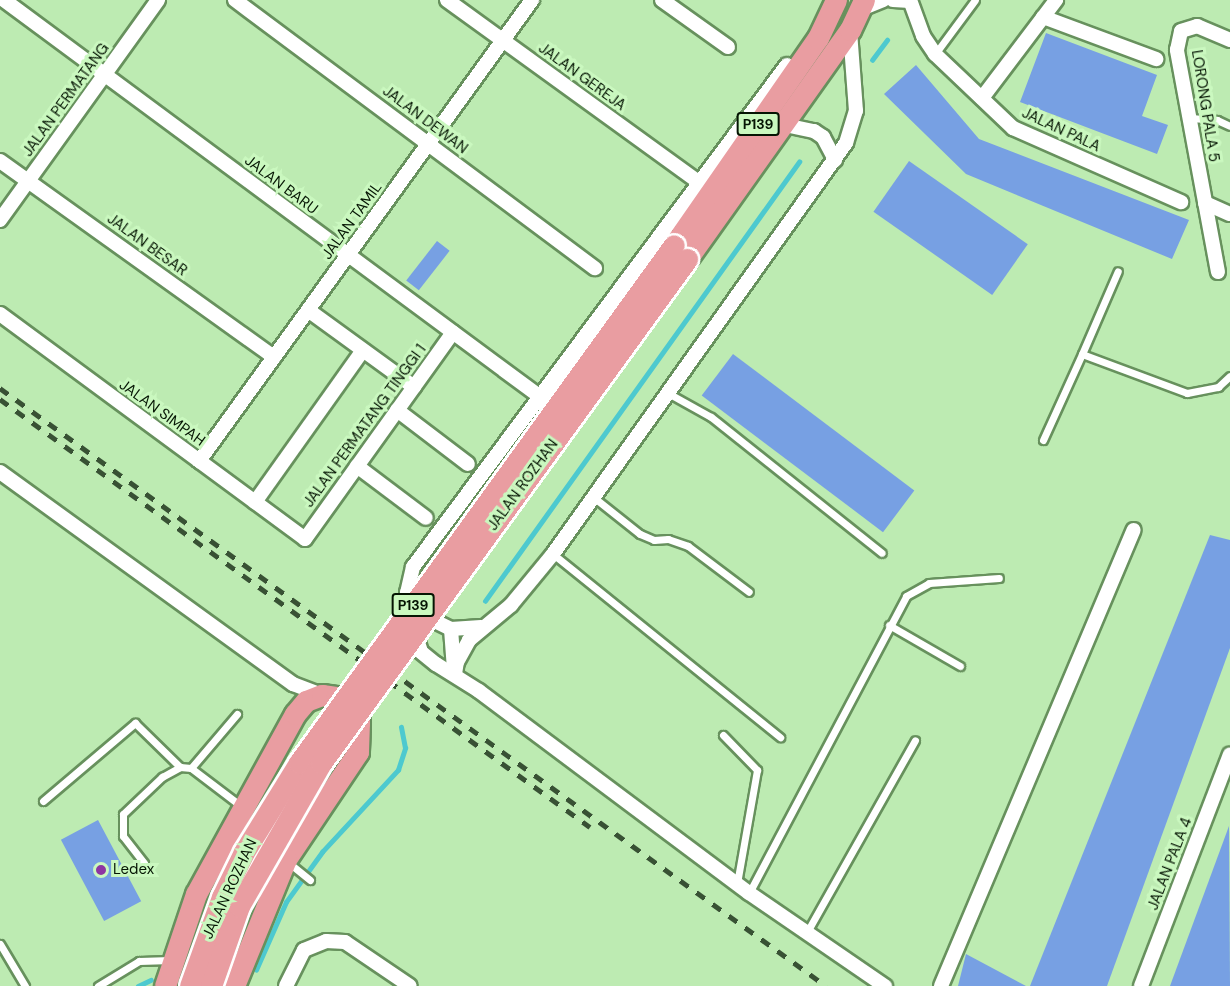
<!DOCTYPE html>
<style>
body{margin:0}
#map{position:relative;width:1230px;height:986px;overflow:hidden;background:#bdebb2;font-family:"DM Sans",sans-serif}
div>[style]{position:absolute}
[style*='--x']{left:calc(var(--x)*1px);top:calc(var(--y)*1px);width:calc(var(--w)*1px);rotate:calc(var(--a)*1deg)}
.stream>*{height:4.5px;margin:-2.25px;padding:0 2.25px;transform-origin:2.25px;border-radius:2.25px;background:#4dc9cf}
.building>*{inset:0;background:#77a0e3;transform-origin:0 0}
.roads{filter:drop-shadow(2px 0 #67915d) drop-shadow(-2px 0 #67915d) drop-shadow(0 2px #67915d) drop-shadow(0 -2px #67915d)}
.lane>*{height:7px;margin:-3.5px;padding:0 3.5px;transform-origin:3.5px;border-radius:3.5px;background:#fff}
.street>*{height:14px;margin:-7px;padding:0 7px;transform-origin:7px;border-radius:7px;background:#fff}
.primary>*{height:21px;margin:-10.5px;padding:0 10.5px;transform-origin:10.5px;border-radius:10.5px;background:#e99da1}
.rail>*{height:4.5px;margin-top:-2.25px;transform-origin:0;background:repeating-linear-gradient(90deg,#385134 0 10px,transparent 0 20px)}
.bridges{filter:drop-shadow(2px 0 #fff) drop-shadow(-2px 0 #fff) drop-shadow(0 2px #fff) drop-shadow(0 -2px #fff)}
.primary-bridge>*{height:21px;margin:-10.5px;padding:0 10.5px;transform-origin:10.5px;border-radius:10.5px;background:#e99da1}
.dots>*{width:16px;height:16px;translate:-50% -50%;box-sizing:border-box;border:3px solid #caf8bf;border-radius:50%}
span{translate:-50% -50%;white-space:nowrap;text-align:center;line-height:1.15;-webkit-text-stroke:6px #caf8bf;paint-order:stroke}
.shield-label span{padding:2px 4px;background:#caf8bf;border:2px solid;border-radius:4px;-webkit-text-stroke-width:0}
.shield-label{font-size:14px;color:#051503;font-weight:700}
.street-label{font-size:15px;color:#051503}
.poi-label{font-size:15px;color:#051503}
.left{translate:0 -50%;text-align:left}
</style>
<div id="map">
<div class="stream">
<div style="--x:872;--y:60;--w:25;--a:-53"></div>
<div style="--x:485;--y:601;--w:540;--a:-54.43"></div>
<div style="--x:256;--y:970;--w:74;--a:-66.2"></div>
<div style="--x:286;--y:902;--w:62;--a:-54.2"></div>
<div style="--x:322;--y:852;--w:112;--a:-47.2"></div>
<div style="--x:398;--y:770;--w:23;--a:-72"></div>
<div style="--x:405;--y:748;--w:21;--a:-101"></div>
<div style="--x:138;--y:986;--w:14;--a:-25"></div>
</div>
<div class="building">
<div style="clip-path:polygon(1046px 33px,1157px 75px,1142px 116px,1168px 125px,1157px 154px,1020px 102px)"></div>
<div style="clip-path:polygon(916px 65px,979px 139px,1189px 220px,1172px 259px,966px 174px,884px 94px)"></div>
<div style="left:909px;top:161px;width:145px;height:62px;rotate:35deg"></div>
<div style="left:437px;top:241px;width:16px;height:50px;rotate:38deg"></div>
<div style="left:733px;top:354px;width:227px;height:52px;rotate:37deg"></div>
<div style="clip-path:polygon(1210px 535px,1230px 540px,1230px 648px,1107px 986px,1030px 986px)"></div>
<div style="left:98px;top:820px;width:92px;height:42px;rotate:62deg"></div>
<div style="clip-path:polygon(1229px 826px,1230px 986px,1170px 986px)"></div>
<div style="clip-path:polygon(966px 954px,1026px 986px,958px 986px)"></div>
</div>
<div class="roads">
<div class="lane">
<div style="--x:935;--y:54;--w:67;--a:-53.5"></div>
<div style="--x:1190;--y:118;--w:27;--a:4"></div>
<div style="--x:1217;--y:120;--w:14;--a:25"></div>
<div style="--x:1082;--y:354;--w:90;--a:-66.6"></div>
<div style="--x:666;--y:392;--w:51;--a:29.1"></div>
<div style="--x:711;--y:417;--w:218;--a:38.5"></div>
<div style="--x:1043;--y:440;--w:94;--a:-65.6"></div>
<div style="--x:1082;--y:354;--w:112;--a:20.4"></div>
<div style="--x:1187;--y:393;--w:32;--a:-11"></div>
<div style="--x:1218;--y:387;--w:16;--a:-43"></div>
<div style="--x:592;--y:496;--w:61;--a:38.4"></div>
<div style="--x:640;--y:534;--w:15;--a:23"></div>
<div style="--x:654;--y:540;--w:14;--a:-4"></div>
<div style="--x:668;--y:539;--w:21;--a:19"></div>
<div style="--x:688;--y:546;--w:76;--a:37"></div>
<div style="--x:553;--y:554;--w:292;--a:38.9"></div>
<div style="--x:889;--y:625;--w:82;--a:30"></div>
<div style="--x:723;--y:735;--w:49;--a:45.8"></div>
<div style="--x:757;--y:770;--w:116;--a:100"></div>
<div style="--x:191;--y:768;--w:71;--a:-49.6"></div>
<div style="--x:43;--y:801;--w:121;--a:-40.3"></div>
<div style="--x:135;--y:723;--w:63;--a:44.4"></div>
<div style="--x:144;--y:863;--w:34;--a:-128"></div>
<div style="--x:123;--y:836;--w:22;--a:-90"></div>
<div style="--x:123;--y:814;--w:54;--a:-43.5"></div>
<div style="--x:162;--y:777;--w:21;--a:-29"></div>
<div style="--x:180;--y:767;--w:11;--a:5"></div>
<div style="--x:191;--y:768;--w:63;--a:37.2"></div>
<div style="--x:289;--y:863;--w:27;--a:39"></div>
<div style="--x:749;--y:893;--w:336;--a:-62.1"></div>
<div style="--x:906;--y:596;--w:26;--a:-29"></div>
<div style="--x:929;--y:583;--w:70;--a:-4.1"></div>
<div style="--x:807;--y:932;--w:220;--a:-60.6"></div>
<div style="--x:0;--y:944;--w:49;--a:59.2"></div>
<div style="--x:98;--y:986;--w:48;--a:-31.4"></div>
<div style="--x:139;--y:961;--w:32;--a:-2"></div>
</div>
<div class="street">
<div style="--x:4;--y:0;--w:666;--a:36.51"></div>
<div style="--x:235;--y:0;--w:449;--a:36.7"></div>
<div style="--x:447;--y:0;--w:309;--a:35.9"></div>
<div style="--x:662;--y:0;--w:81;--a:35.5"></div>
<div style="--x:893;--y:0;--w:17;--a:3"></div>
<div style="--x:910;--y:0;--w:38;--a:70"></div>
<div style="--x:923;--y:36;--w:22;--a:56"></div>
<div style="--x:935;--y:54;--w:108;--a:43.5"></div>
<div style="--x:1013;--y:128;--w:184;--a:23.8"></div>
<div style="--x:861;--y:9;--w:24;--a:-22"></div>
<div style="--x:1043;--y:17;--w:121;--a:20.4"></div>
<div style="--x:982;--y:98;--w:123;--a:-52.9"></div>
<div style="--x:785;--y:125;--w:30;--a:12"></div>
<div style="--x:814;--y:131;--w:11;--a:34"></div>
<div style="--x:823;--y:137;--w:26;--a:62"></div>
<div style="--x:0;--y:161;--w:337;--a:35.6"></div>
<div style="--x:1205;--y:203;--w:27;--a:24"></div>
<div style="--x:0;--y:220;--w:271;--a:-54.3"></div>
<div style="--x:1218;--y:272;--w:226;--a:-100.5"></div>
<div style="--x:1177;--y:50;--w:19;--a:-78"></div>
<div style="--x:1181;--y:31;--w:17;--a:-17"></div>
<div style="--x:1197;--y:26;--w:36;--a:23"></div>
<div style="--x:308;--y:310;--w:131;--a:36"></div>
<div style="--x:0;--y:314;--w:379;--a:36.4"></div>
<div style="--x:305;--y:539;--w:254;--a:-54.4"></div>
<div style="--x:397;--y:410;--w:89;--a:37.3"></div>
<div style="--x:199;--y:461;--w:569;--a:-54.16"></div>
<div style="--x:357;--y:466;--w:86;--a:37"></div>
<div style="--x:0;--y:472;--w:362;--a:35.9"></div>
<div style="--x:293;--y:684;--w:31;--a:21"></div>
<div style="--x:255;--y:502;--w:186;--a:-54.6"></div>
<div style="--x:481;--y:627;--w:30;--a:176"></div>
<div style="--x:451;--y:629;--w:28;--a:-154"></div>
<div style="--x:426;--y:617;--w:31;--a:-128"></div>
<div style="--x:407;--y:593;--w:27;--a:-77"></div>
<div style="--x:413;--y:567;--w:626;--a:-53.31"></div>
<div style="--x:451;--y:629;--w:40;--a:85.7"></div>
<div style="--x:414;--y:630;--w:23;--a:72"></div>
<div style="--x:421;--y:652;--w:19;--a:39"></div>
<div style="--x:436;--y:664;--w:51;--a:32.1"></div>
<div style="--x:479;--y:691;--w:337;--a:36.8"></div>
<div style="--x:749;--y:893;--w:165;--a:34.4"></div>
<div style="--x:455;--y:674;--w:12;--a:-81"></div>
<div style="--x:457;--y:662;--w:25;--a:-61"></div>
<div style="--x:469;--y:640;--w:55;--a:-39.8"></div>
<div style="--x:511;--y:605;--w:66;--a:-50.5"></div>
<div style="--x:553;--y:554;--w:505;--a:-54.52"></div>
<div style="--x:846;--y:143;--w:34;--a:-73"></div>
<div style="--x:856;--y:111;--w:80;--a:-94.3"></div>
<div style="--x:286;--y:986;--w:40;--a:-63.4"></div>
<div style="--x:304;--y:950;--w:24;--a:-22"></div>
<div style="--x:326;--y:941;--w:19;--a:3"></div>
<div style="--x:345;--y:942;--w:78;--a:34.1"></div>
<div style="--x:941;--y:986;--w:495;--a:-67.1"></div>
<div style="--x:1141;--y:986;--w:248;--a:-69"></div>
</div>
<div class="primary">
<div style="--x:674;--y:245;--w:252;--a:-55.2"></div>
<div style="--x:818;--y:38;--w:42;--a:-64.7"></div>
<div style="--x:687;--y:259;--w:281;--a:-54.6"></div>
<div style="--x:850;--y:30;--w:33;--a:-65"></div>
<div style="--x:165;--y:986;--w:97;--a:-71.4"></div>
<div style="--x:196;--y:894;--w:205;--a:-61.2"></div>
<div style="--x:295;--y:714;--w:17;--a:-50"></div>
<div style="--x:306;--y:701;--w:17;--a:-21"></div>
<div style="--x:322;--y:695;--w:14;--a:8"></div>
<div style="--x:336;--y:697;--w:24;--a:36"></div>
<div style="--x:355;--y:711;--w:12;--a:70"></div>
<div style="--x:359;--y:722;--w:30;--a:92"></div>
<div style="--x:358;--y:752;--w:129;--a:123.9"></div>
<div style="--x:286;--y:859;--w:137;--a:112.3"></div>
</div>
</div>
<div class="rail">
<div style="--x:0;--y:388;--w:1020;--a:35.9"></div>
<div style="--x:0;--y:399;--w:729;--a:35.96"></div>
</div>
<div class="bridges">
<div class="primary-bridge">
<div style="--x:190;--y:986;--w:95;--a:-70.2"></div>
<div style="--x:222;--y:897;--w:50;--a:-63.9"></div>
<div style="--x:244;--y:852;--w:105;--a:-58.3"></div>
<div style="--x:299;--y:763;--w:639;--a:-54.1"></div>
<div style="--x:211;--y:986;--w:85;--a:-70.7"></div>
<div style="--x:239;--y:906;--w:165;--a:-60.2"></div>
<div style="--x:321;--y:763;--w:623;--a:-54.01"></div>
</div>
</div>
<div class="dots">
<div style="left:101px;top:870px;background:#8d35a2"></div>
</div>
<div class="shield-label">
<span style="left:758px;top:124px">P139</span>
<span style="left:413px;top:605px">P139</span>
</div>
<div class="street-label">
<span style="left:582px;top:77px;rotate:36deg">JALAN GEREJA</span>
<span style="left:66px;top:100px;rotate:-54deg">JALAN PERMATANG</span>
<span style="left:1205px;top:106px;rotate:81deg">LORONG PALA 5</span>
<span style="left:425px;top:120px;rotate:37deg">JALAN DEWAN</span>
<span style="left:1061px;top:130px;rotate:25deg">JALAN PALA</span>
<span style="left:281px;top:185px;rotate:37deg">JALAN BARU</span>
<span style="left:352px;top:221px;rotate:-54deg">JALAN TAMIL</span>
<span style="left:147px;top:245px;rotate:36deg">JALAN BESAR</span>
<span style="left:162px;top:413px;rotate:36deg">JALAN SIMPAH</span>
<span style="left:365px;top:426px;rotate:-54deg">JALAN PERMATANG TINGGI 1</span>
<span style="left:523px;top:485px;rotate:-54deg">JALAN ROZHAN</span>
<span style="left:1170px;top:864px;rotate:-69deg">JALAN PALA 4</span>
<span style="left:230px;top:889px;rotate:-65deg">JALAN ROZHAN</span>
</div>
<div class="poi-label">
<span class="left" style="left:113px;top:870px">Ledex</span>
</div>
</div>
